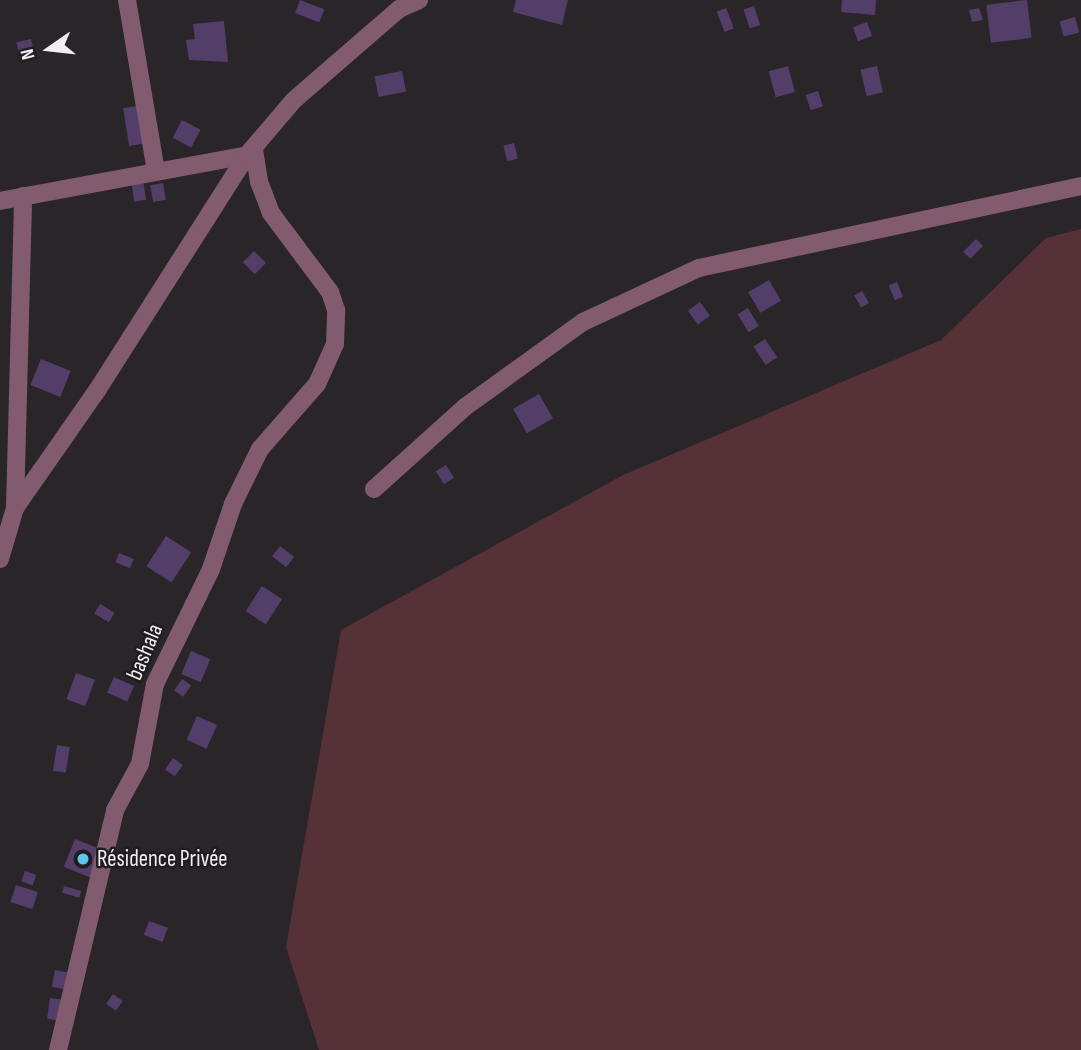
<!DOCTYPE html>
<meta charset="utf-8">
<style>
body{margin:0}
#map{position:relative;width:1081px;height:1050px;overflow:hidden;background:#292529;font-family:"Sofia Sans Condensed",sans-serif}
div>[style]{position:absolute}
[style*='--x']{left:calc(var(--x)*1px);top:calc(var(--y)*1px);width:calc(var(--w)*1px);rotate:calc(var(--a)*1deg)}
.green>*{inset:0;background:#563238}
.building>*{inset:0;background:#533e69;transform-origin:0 0}
.street>*{height:18px;margin:-9px;padding:0 9px;transform-origin:9px;border-radius:9px;background:#835b6f}
.dots>*{width:19px;height:19px;translate:-50% -50%;box-sizing:border-box;border:4px solid #201c1f;border-radius:50%}
span{translate:-50% -50%;white-space:nowrap;text-align:center;line-height:1.15;-webkit-text-stroke:5px #201c1f;paint-order:stroke}
.street-label{font-size:23px;color:#f1eef1}
.poi-label{font-size:23px;color:#f1eef1}
.left{translate:0 -50%;text-align:left}
.north{position:absolute;left:14px;top:14px;width:70px;height:70px;-webkit-text-stroke:5px #201c1f;paint-order:stroke;rotate:256deg;font-size:19px;font-weight:700;line-height:28px;text-align:center;color:#f1eef1}
.north::after{content:'';display:block;margin:auto;width:24px;height:32px;background:#f1eef1;clip-path:polygon(50% 0,100% 100%,50% 72%,0 100%)}
</style>
<div id="map">
<div class="green">
<div style="clip-path:polygon(1081px 229px,1081px 1050px,319px 1050px,286px 947px,341px 630px,623px 475px,941px 340px,1046px 238px)"></div>
</div>
<div class="building">
<div style="left:300px;top:0;width:26px;height:14px;rotate:21deg"></div>
<div style="clip-path:polygon(516px 0,568px 0,562px 25px,513px 12px)"></div>
<div style="clip-path:polygon(842px 0,876px 0,875px 15px,841px 12px)"></div>
<div style="left:1027px;top:0;width:38px;height:41px;rotate:83deg"></div>
<div style="left:754px;top:6px;width:20px;height:11px;rotate:72deg"></div>
<div style="left:726px;top:8px;width:22px;height:10px;rotate:69deg"></div>
<div style="clip-path:polygon(979px 8px,983px 20px,972px 22px,969px 10px)"></div>
<div style="left:1075px;top:17px;width:16px;height:16px;rotate:75deg"></div>
<div style="clip-path:polygon(224px 21px,228px 62px,189px 60px,186px 40px,195px 39px,193px 24px)"></div>
<div style="left:867px;top:22px;width:15px;height:15px;rotate:70deg"></div>
<div style="left:31px;top:39px;width:18px;height:15px;rotate:77deg"></div>
<div style="left:788px;top:66px;width:27px;height:20px;rotate:75deg"></div>
<div style="left:877px;top:66px;width:27px;height:17px;rotate:77deg"></div>
<div style="left:402px;top:71px;width:21px;height:28px;rotate:79deg"></div>
<div style="left:818px;top:91px;width:16px;height:13px;rotate:72deg"></div>
<div style="left:138px;top:106px;width:38px;height:15px;rotate:81deg"></div>
<div style="left:182px;top:120px;width:21px;height:20px;rotate:28deg"></div>
<div style="left:514px;top:143px;width:16px;height:11px;rotate:76deg"></div>
<div style="left:143px;top:180px;width:20px;height:12px;rotate:81deg"></div>
<div style="left:163px;top:183px;width:17px;height:13px;rotate:80deg"></div>
<div style="left:976px;top:239px;width:10px;height:18px;rotate:45deg"></div>
<div style="left:254px;top:251px;width:17px;height:16px;rotate:45deg"></div>
<div style="left:769px;top:280px;width:24px;height:24px;rotate:60deg"></div>
<div style="left:897px;top:282px;width:16px;height:9px;rotate:68deg"></div>
<div style="left:862px;top:291px;width:14px;height:9px;rotate:60deg"></div>
<div style="left:700px;top:302px;width:17px;height:15px;rotate:54deg"></div>
<div style="left:748px;top:308px;width:21px;height:12px;rotate:59deg"></div>
<div style="left:765px;top:339px;width:22px;height:14px;rotate:56deg"></div>
<div style="left:41px;top:359px;width:32px;height:28px;rotate:22deg"></div>
<div style="left:539px;top:394px;width:28px;height:30px;rotate:60deg"></div>
<div style="left:446px;top:465px;width:15px;height:12px;rotate:58deg"></div>
<div style="left:166px;top:536px;width:30px;height:36px;rotate:33deg"></div>
<div style="left:280px;top:546px;width:18px;height:13px;rotate:38deg"></div>
<div style="left:119px;top:553px;width:16px;height:10px;rotate:22deg"></div>
<div style="left:262px;top:586px;width:24px;height:30px;rotate:33deg"></div>
<div style="left:100px;top:604px;width:17px;height:11px;rotate:31deg"></div>
<div style="left:191px;top:651px;width:21px;height:25px;rotate:23deg"></div>
<div style="left:76px;top:673px;width:20px;height:28px;rotate:20deg"></div>
<div style="left:114px;top:677px;width:22px;height:17px;rotate:24deg"></div>
<div style="left:182px;top:679px;width:11px;height:14px;rotate:34deg"></div>
<div style="left:197px;top:716px;width:22px;height:26px;rotate:24deg"></div>
<div style="left:57px;top:745px;width:13px;height:26px;rotate:9deg"></div>
<div style="left:173px;top:758px;width:12px;height:14px;rotate:35deg"></div>
<div style="left:75px;top:839px;width:29px;height:30px;rotate:22deg"></div>
<div style="left:25px;top:871px;width:12px;height:11px;rotate:20deg"></div>
<div style="left:16px;top:885px;width:23px;height:18px;rotate:18deg"></div>
<div style="left:64px;top:886px;width:18px;height:7px;rotate:16deg"></div>
<div style="left:149px;top:921px;width:20px;height:15px;rotate:20deg"></div>
<div style="left:55px;top:970px;width:15px;height:17px;rotate:11deg"></div>
<div style="left:113px;top:994px;width:12px;height:12px;rotate:35deg"></div>
<div style="left:50px;top:998px;width:15px;height:21px;rotate:8deg"></div>
</div>
<div class="street">
<div style="--x:127;--y:0;--w:173;--a:80.4"></div>
<div style="--x:0;--y:201;--w:251;--a:-10.5"></div>
<div style="--x:374;--y:489;--w:122;--a:-42"></div>
<div style="--x:465;--y:407;--w:145;--a:-35.8"></div>
<div style="--x:583;--y:322;--w:128;--a:-25"></div>
<div style="--x:699;--y:268;--w:391;--a:-12.1"></div>
<div style="--x:15;--y:508;--w:312;--a:-88.5"></div>
<div style="--x:0;--y:559;--w:53;--a:-73.6"></div>
<div style="--x:15;--y:508;--w:145;--a:-55.1"></div>
<div style="--x:98;--y:389;--w:277;--a:-57.5"></div>
<div style="--x:247;--y:155;--w:72;--a:-49.5"></div>
<div style="--x:294;--y:100;--w:139;--a:-40.9"></div>
<div style="--x:399;--y:9;--w:22;--a:-24"></div>
<div style="--x:58;--y:1050;--w:247;--a:-76.6"></div>
<div style="--x:115;--y:810;--w:52;--a:-61.5"></div>
<div style="--x:140;--y:764;--w:81;--a:-79.4"></div>
<div style="--x:155;--y:684;--w:128;--a:-64"></div>
<div style="--x:211;--y:569;--w:69;--a:-71.3"></div>
<div style="--x:233;--y:504;--w:61;--a:-63.9"></div>
<div style="--x:260;--y:449;--w:86;--a:-48.8"></div>
<div style="--x:317;--y:384;--w:44;--a:-65.8"></div>
<div style="--x:335;--y:344;--w:34;--a:-88"></div>
<div style="--x:336;--y:310;--w:19;--a:-108"></div>
<div style="--x:330;--y:292;--w:99;--a:-126.8"></div>
<div style="--x:271;--y:213;--w:34;--a:-111"></div>
<div style="--x:259;--y:181;--w:32;--a:-99"></div>
</div>
<div class="dots">
<div style="left:83px;top:859px;background:#5cc7e8"></div>
</div>
<div class="street-label">
<span style="left:145px;top:652px;rotate:-67deg">bashala</span>
</div>
<div class="poi-label">
<span class="left" style="left:97px;top:859px">Résidence Privée</span>
</div>
<div class="north">N</div>
</div>
